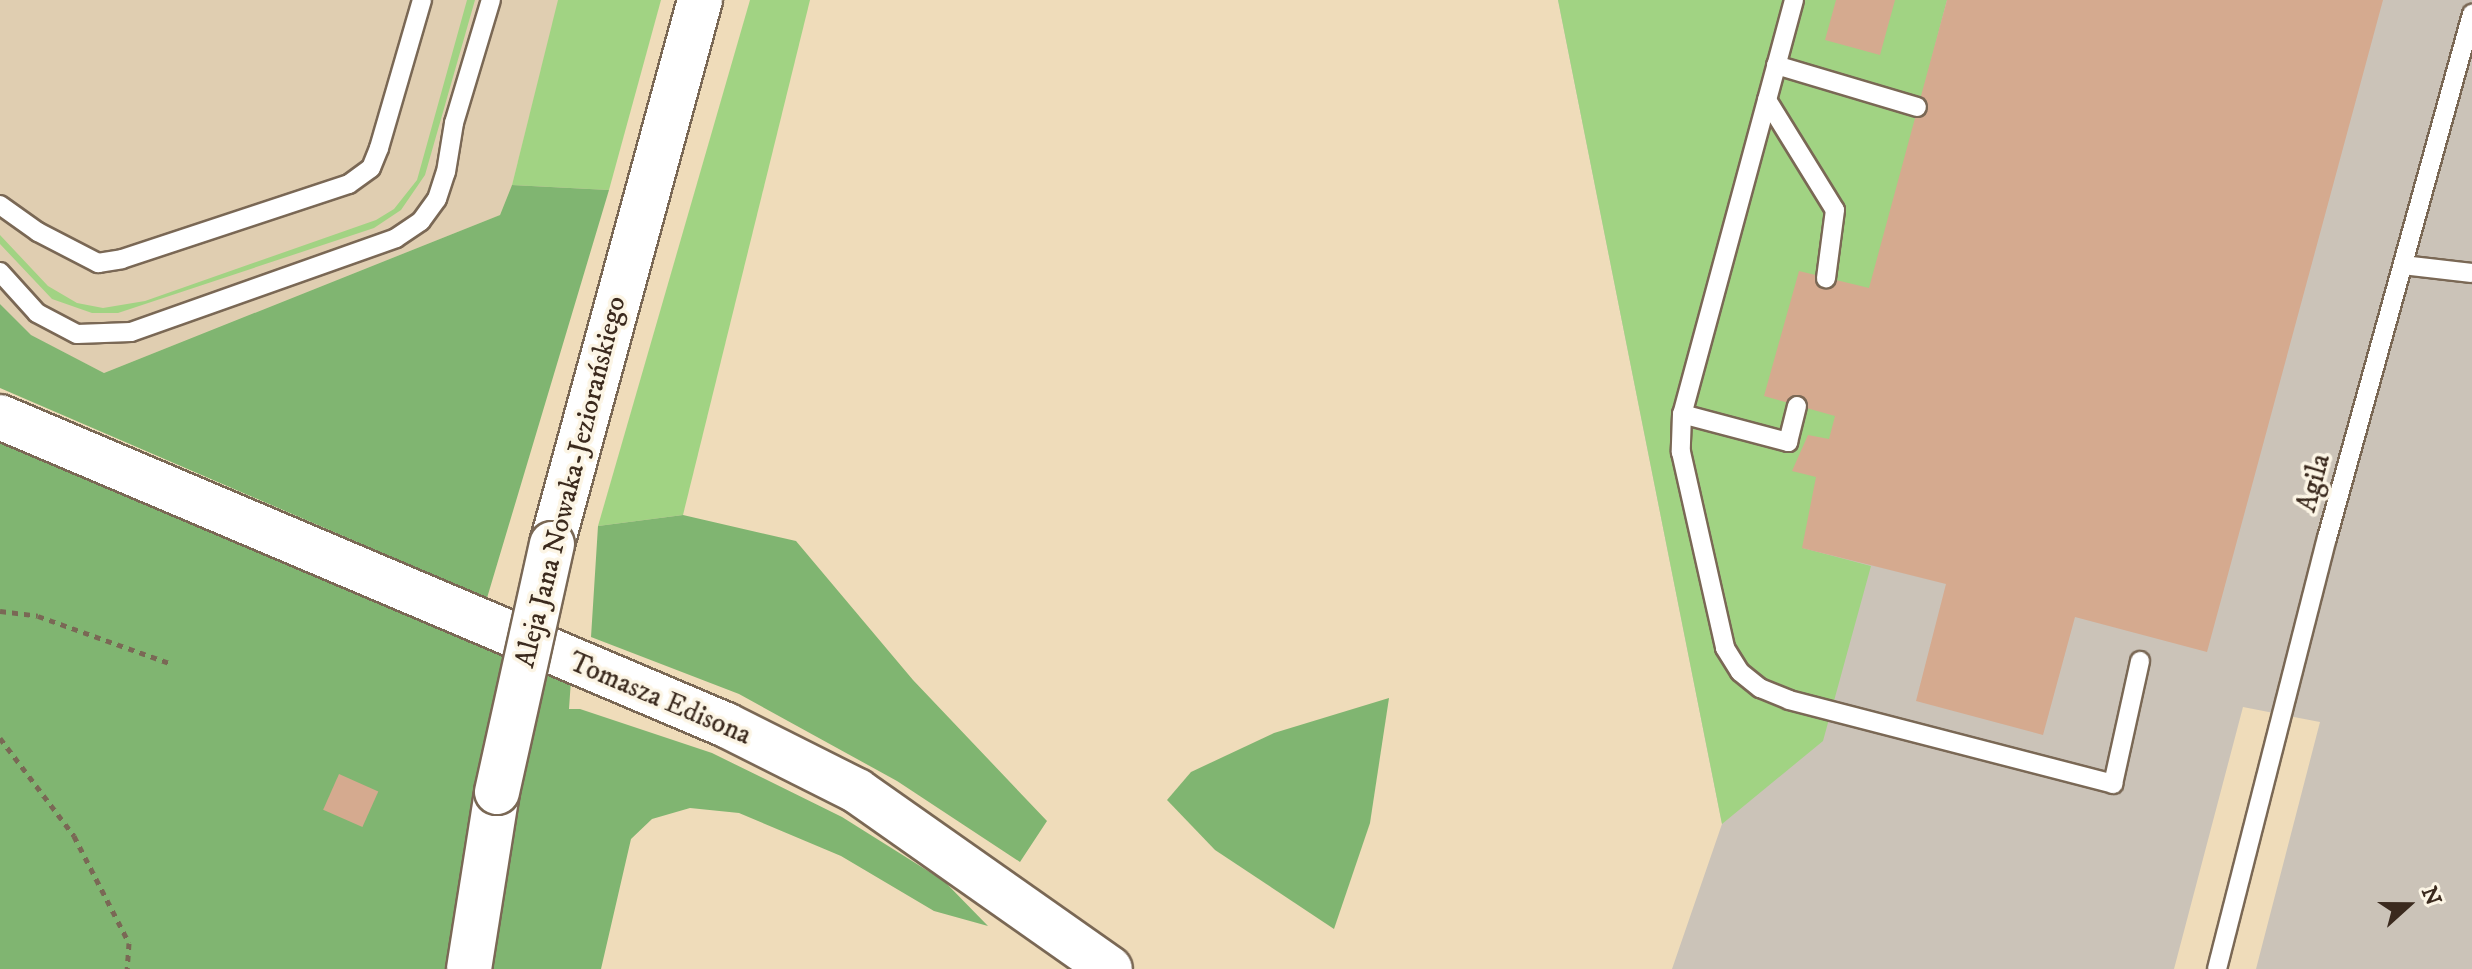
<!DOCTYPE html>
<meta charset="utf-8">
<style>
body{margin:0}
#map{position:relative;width:2472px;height:969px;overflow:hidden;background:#efdcba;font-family:"IM FELL DW Pica",serif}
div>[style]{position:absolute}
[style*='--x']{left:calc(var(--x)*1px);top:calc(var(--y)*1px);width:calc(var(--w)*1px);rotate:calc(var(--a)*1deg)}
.built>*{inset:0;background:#e0ceb1}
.industrial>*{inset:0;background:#cbc3b8}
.green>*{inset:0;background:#a1d383}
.forest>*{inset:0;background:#80b571}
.building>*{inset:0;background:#d5aa8f;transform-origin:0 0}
.path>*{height:5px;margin-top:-2.5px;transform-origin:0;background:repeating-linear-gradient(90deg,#7a6855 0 6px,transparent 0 12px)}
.roads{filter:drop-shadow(2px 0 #7a6855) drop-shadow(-2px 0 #7a6855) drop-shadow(0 2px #7a6855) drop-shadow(0 -2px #7a6855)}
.lane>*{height:18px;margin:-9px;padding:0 9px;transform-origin:9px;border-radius:9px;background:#fff}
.secondary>*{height:44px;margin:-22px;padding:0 22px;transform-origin:22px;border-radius:22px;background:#fff}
.primary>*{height:44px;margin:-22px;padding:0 22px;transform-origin:22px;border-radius:22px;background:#fff}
.bridges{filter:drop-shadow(2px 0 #7a6855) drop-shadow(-2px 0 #7a6855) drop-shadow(0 2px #7a6855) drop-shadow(0 -2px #7a6855)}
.primary-bridge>*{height:44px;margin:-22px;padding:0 22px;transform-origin:22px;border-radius:22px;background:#fff}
span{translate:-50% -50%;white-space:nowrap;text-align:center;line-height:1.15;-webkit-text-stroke:7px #fcf5e5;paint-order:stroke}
.street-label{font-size:28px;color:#3b2a1e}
.north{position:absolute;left:2368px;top:865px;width:80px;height:80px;-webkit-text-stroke:6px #fcf5e5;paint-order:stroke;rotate:69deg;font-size:22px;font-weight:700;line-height:32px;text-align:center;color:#3b2a1e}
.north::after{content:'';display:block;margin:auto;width:28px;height:36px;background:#3b2a1e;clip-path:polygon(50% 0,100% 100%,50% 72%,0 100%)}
</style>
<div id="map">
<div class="built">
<div style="clip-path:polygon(0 0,559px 0,512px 185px,500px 215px,104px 373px,30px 335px,0 304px)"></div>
</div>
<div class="industrial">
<div style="clip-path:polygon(1558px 0,2472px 0,2472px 969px,2256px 969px,2320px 722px,2243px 707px,2174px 969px,1672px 969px,1722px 824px)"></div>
</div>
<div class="green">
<div style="clip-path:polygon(467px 0,475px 0,425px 175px,401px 210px,374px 228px,118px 313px,92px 313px,52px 299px,0 244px,0 235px,48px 286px,77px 303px,103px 308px,145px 301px,376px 220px,394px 209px,417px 180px)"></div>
<div style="clip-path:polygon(558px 0,661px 0,609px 190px,512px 185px)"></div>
<div style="clip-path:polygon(750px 0,810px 0,683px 515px,598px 526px)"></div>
<div style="clip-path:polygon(1558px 0,1947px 0,1803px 548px,1871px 566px,1823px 741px,1722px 824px)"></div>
</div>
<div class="forest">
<div style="clip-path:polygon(512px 185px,609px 190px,487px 598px,0 388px,0 304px,31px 335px,104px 373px,500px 215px)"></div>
<div style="clip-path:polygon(0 417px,571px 680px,569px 709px,580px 709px,712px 753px,842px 817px,944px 881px,988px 926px,934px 911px,841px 856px,739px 813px,690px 808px,652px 819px,631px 839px,601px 969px,0 969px)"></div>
<div style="clip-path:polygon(683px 515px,796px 541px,913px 680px,1047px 821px,1020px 862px,897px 781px,739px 694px,591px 637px,598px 526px)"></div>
<div style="clip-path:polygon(1389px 698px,1370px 823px,1334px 929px,1215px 850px,1167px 800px,1191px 772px,1274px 733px)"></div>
</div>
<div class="building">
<div style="clip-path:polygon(1836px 0,1895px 0,1880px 55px,1825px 40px)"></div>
<div style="clip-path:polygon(1947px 0,2383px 0,2207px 652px,2075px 617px,2043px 735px,1916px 701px,1946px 584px,1802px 548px,1816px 477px,1792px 471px,1808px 435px,1829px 439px,1835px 416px,1764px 396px,1799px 271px,1869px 288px)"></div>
<div style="left:339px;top:774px;width:43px;height:39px;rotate:24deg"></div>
</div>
<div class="path">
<div style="--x:0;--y:611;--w:38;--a:7"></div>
<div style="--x:38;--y:616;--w:142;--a:19.7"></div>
<div style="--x:0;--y:738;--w:123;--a:52.9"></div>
<div style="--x:74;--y:836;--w:120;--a:62.8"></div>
<div style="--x:129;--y:943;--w:26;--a:94"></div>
</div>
<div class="roads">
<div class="lane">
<div style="--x:1794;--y:0;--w:429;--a:105.1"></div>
<div style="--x:1682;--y:414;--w:38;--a:92"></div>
<div style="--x:1681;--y:452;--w:201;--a:77.3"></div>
<div style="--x:1725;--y:648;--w:28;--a:58"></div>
<div style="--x:1740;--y:672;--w:26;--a:39"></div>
<div style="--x:1760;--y:688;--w:31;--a:22"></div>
<div style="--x:1789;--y:700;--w:335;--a:14.5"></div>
<div style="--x:2113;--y:784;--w:126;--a:-77.6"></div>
<div style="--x:1776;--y:65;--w:147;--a:16.6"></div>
<div style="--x:1767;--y:100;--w:129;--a:58.3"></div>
<div style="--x:1835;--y:210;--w:69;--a:97.5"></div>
<div style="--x:0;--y:205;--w:47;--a:35.4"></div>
<div style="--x:38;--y:232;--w:68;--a:27.3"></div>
<div style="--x:98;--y:263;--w:24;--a:-9"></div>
<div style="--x:122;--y:259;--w:239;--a:-18.3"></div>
<div style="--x:349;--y:184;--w:27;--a:-36"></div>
<div style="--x:371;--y:168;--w:22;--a:-68"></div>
<div style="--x:379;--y:148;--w:154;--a:-73.8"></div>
<div style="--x:2403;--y:265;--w:69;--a:6.6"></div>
<div style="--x:0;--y:272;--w:55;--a:47.9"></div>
<div style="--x:37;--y:313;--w:45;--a:27.7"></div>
<div style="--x:77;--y:334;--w:54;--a:-2.1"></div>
<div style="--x:131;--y:332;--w:281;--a:-19.5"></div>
<div style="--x:396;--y:238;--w:30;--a:-34"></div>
<div style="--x:421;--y:221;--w:27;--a:-54"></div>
<div style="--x:437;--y:199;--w:28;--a:-72"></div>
<div style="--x:446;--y:172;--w:50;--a:-80.7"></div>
<div style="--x:454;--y:123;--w:128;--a:-73.3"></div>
<div style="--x:1682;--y:414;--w:110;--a:14.8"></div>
<div style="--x:1788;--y:442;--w:37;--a:-76"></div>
<div style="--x:2217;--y:969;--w:445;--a:-75.7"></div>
<div style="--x:2327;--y:538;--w:544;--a:-74.53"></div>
</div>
<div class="secondary">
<div style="--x:0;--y:417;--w:789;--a:22.99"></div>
<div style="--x:726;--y:725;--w:147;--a:26.7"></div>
<div style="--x:857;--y:791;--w:309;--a:35.1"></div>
</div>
<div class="primary">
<div style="--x:552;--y:544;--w:564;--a:-74.78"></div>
<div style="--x:469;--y:969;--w:179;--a:-81"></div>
</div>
</div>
<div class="bridges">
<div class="primary-bridge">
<div style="--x:497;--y:792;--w:254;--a:-77.5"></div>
</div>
</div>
<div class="street-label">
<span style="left:571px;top:482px;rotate:-76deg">Aleja Jana Nowaka-Jeziorańskiego</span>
<span style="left:2314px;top:483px;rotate:-75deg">Agila</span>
<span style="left:660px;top:699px;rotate:23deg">Tomasza Edisona</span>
</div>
<div class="north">N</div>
</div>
